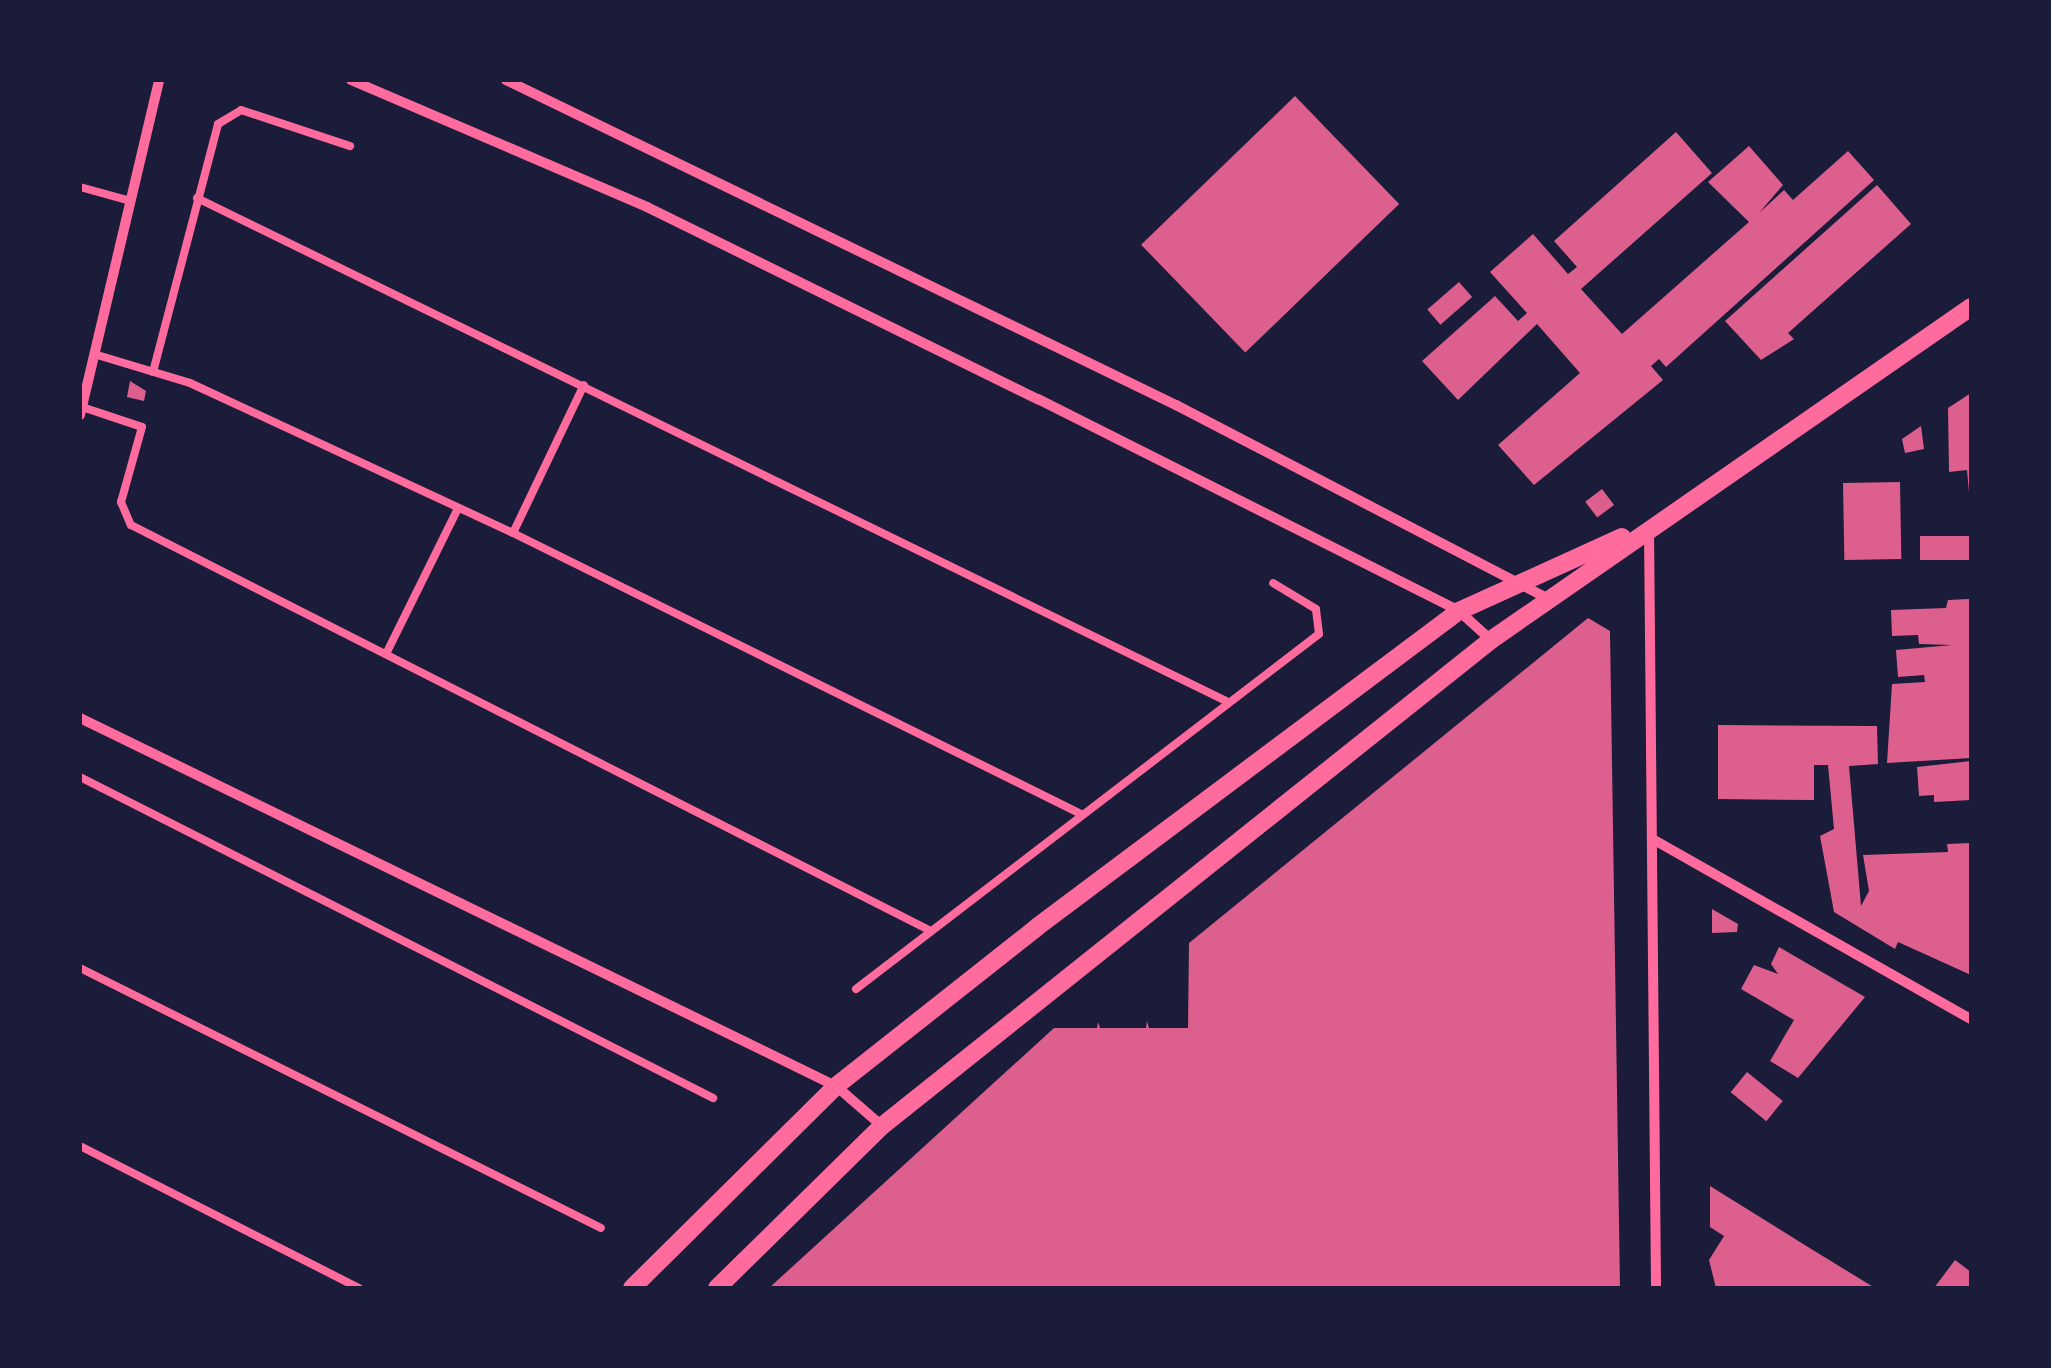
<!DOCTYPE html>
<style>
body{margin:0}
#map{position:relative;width:2051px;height:1368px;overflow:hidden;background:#1b1b3a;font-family:"DejaVu Sans",sans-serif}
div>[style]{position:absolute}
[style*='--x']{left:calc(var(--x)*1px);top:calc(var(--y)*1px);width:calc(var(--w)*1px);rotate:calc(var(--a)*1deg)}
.building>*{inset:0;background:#dd5f8e;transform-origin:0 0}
.service>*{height:8px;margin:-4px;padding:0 4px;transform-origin:4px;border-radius:4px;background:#ff6b9d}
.minor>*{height:10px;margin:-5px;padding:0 5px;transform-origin:5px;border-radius:5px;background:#ff6b9d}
.tertiary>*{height:18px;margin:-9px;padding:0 9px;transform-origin:9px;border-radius:9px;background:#ff6b9d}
span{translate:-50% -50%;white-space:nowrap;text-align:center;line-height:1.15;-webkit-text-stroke:8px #1b1b3a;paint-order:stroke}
.frame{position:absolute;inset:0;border:82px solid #1b1b3a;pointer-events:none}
</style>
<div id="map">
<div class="building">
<div style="left:1295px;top:96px;width:150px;height:214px;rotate:46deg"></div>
<div style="clip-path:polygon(1676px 132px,1712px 173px,1581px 289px,1622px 334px,1749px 222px,1708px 182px,1749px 146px,1783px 185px,1759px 213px,1784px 190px,1793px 200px,1848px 151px,1874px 180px,1666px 367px,1659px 359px,1651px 366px,1663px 380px,1534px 485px,1498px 445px,1580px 373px,1537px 324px,1458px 400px,1422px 361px,1495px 296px,1518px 321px,1527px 313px,1490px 272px,1533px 234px,1568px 274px,1577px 267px,1554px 241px)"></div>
<div style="clip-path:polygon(1877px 185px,1911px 224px,1788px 333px,1794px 339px,1761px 360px,1725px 321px)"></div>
<div style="left:1459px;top:282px;width:20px;height:42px;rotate:49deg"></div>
<div style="clip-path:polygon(130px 381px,146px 391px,144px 401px,127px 397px)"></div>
<div style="clip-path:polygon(1971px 393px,1971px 515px,1967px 470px,1949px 472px,1948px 408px)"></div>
<div style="clip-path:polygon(1921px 426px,1924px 449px,1905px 453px,1902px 439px)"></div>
<div style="left:1900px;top:482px;width:77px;height:57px;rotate:89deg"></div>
<div style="left:1602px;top:489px;width:20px;height:21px;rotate:53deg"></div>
<div style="left:1971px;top:536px;width:24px;height:51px;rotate:90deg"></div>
<div style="clip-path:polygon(1969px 599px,1971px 758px,1887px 763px,1892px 684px,1925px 682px,1924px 675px,1898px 677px,1896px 650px,1952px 645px,1919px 644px,1918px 635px,1892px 636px,1891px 610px,1946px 608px,1948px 600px)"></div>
<div style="clip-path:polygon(1588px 618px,1610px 631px,1620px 1288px,769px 1288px,1054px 1028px,1097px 1028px,1098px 1022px,1100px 1028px,1146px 1028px,1147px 1021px,1149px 1028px,1188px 1028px,1189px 943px)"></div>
<div style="clip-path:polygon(1718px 725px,1877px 726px,1878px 764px,1849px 766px,1861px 906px,1869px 891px,1863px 855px,1948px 852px,1947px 844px,1971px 843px,1971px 975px,1898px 942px,1895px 949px,1834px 912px,1820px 836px,1834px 829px,1828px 765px,1814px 765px,1814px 800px,1718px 799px)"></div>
<div style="clip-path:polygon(1971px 761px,1971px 800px,1934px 802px,1934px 795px,1919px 796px,1917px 767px)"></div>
<div style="clip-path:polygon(1712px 909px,1738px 924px,1737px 932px,1712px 933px)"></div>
<div style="clip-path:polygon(1779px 947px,1865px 997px,1798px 1078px,1770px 1061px,1794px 1020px,1741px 989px,1754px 965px,1778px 974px,1771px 964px)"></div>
<div style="left:1747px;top:1072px;width:46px;height:26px;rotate:39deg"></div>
<div style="clip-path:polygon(1710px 1186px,1808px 1247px,1875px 1288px,1716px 1288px,1709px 1260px,1724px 1236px,1710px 1227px)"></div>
<div style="clip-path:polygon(1955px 1260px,1971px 1272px,1971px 1288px,1934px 1288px)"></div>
</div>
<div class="service">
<div style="--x:80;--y:187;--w:53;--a:15.4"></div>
<div style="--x:197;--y:198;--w:1148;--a:26.05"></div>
<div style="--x:94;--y:354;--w:100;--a:16.8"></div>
<div style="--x:190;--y:383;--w:356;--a:24.9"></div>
<div style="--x:513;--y:533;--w:634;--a:26.32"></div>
<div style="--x:153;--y:372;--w:256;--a:-75.3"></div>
<div style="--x:218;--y:124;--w:27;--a:-31"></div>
<div style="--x:241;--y:110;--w:115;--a:18.3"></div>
<div style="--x:82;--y:407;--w:63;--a:18.4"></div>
<div style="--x:142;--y:427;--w:78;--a:105.6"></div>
<div style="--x:121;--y:502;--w:25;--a:67"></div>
<div style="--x:131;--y:525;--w:897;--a:26.91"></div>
<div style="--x:513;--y:533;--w:164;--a:-64.4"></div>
<div style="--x:386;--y:654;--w:163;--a:-63.7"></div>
<div style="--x:80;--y:777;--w:710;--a:26.89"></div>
<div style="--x:80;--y:968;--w:582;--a:26.52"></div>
<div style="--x:856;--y:989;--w:583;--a:-37.48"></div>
<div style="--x:1319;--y:634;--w:25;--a:-97"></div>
<div style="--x:1316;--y:609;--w:50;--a:-148.8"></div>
<div style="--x:80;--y:1146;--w:313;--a:27"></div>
</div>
<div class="minor">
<div style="--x:351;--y:80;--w:322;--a:23.2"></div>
<div style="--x:647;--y:207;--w:436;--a:26.2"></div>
<div style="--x:1038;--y:399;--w:471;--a:26.7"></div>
<div style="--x:1459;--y:611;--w:43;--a:42.2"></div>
<div style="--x:506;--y:80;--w:745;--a:25.88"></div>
<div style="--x:1176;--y:405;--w:420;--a:27.5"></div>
<div style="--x:80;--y:415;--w:344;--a:-76.7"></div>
<div style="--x:1649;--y:529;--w:759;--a:89.47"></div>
<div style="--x:80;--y:718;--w:841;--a:25.96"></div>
<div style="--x:836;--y:1086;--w:61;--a:41"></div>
<div style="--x:1656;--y:841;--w:362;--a:29.5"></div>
</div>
<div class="tertiary">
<div style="--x:632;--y:1288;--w:287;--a:-44.7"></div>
<div style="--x:836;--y:1086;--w:256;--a:-38.3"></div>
<div style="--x:1037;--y:927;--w:527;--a:-36.83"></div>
<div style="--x:1459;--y:611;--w:179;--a:-24.4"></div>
<div style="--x:717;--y:1288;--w:231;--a:-44.5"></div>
<div style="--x:882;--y:1126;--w:779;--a:-38.59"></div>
<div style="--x:1491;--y:640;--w:584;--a:-34.75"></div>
</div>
<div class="frame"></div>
</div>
